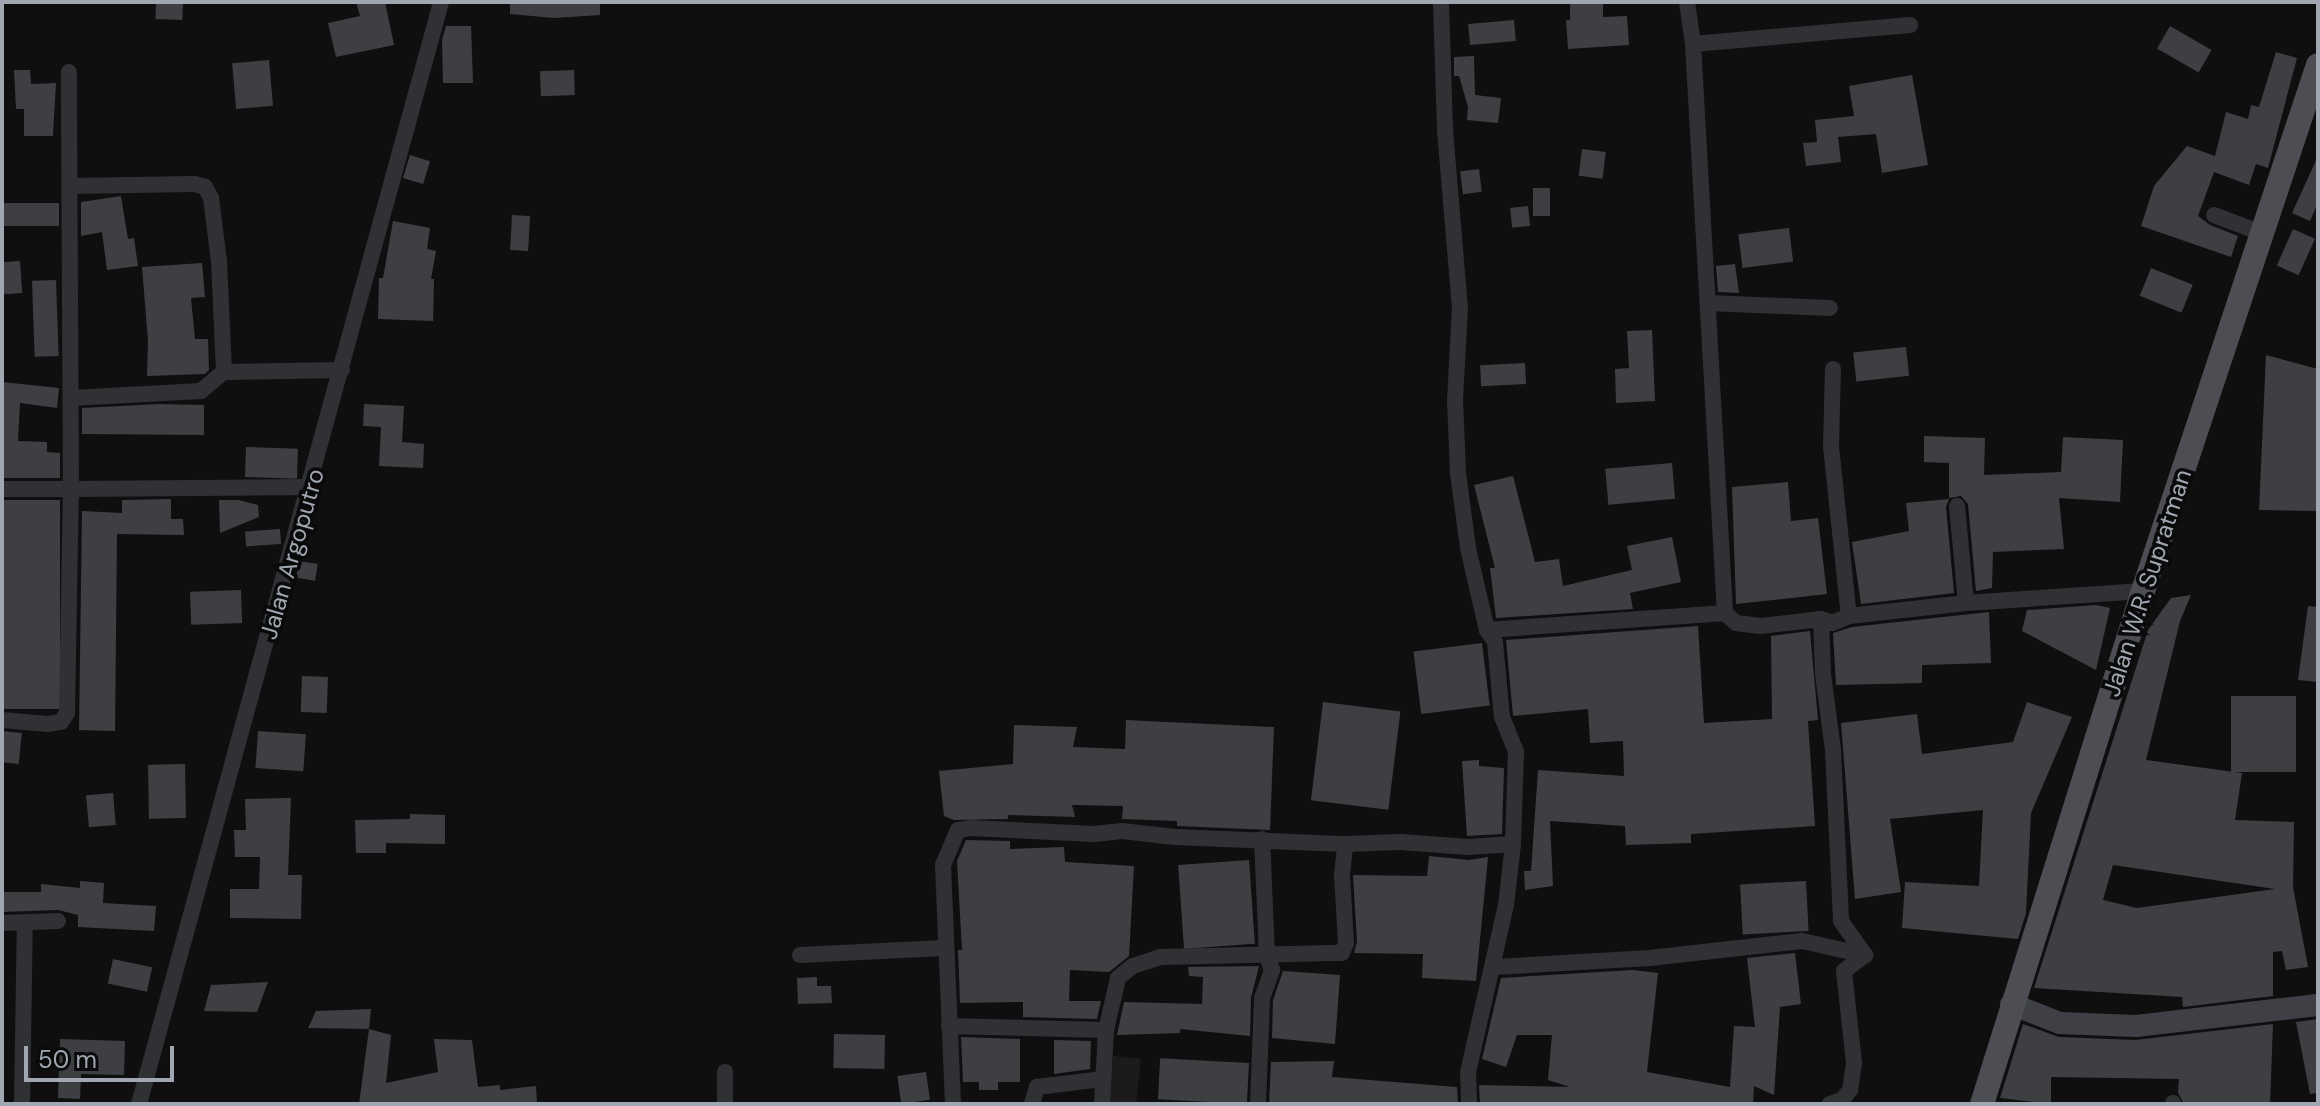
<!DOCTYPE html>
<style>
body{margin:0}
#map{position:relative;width:2320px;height:1106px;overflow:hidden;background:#0f0f10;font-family:"DM Sans",sans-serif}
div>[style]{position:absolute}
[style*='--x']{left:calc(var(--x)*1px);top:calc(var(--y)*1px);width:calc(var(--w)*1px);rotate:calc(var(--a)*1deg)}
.built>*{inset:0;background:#1b1b1d;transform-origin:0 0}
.building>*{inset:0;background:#3e3f43;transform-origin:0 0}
.street>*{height:16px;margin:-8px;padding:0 8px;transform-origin:8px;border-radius:8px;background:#303135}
.secondary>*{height:22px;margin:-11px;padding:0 11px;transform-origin:11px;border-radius:11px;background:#3e4045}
.primary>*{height:24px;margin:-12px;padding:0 12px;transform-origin:12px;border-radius:12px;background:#4c4e54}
span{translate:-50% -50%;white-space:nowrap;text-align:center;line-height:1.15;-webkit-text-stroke:7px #0a0a0b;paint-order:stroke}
.street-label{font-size:24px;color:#a0a7b1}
.frame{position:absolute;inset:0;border:4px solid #a0a7b1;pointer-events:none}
.scale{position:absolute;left:24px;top:1046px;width:150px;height:36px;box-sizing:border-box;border:4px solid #a0a7b1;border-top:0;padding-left:10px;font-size:24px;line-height:28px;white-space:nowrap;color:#a0a7b1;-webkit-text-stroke:6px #0a0a0b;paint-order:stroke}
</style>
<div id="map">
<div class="built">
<div style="left:1113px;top:1056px;width:28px;height:48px;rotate:6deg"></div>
</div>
<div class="building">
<div style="left:156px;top:2px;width:27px;height:17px;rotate:2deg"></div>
<div style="clip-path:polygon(356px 2px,385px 2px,394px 45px,336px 57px,328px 23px,360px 16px)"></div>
<div style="clip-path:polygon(510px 2px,600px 2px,600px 15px,554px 18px,510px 14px)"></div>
<div style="clip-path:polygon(1570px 2px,1603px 2px,1603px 17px,1627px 16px,1629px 45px,1568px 49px,1566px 20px,1570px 20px)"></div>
<div style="left:1514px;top:20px;width:21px;height:46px;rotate:85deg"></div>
<div style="clip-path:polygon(446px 26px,471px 26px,473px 83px,443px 83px,442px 40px)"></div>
<div style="left:2170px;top:26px;width:48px;height:26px;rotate:30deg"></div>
<div style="clip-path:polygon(2276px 52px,2297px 58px,2268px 168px,2256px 164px,2249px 185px,2214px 172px,2198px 216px,2210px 225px,2238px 236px,2231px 257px,2141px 226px,2154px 186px,2187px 146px,2215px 156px,2226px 112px,2248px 119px,2251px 105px,2259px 107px)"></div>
<div style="clip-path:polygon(1474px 56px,1475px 95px,1501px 98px,1498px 123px,1467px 120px,1468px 107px,1459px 76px,1454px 76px,1454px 57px)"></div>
<div style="left:269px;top:60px;width:46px;height:37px;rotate:85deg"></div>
<div style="clip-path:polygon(14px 70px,30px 70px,31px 84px,56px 83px,53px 136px,24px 136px,24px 109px,16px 109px)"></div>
<div style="left:574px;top:70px;width:25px;height:34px;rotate:88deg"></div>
<div style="clip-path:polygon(1912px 75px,1928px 165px,1882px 173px,1876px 134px,1838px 137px,1841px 162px,1806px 166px,1803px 143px,1817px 142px,1815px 120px,1854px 116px,1849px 86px)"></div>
<div style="left:1582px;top:149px;width:24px;height:27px;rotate:7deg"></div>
<div style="left:410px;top:155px;width:21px;height:24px;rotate:17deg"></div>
<div style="clip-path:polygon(2318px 156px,2318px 202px,2310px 221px,2292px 213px)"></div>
<div style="left:1479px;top:169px;width:23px;height:19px;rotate:83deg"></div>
<div style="left:1533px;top:188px;width:17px;height:28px"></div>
<div style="clip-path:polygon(121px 196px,128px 239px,134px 238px,138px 266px,107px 270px,102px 232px,81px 236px,81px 202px)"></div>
<div style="left:59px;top:203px;width:23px;height:57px;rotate:90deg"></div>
<div style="left:1528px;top:206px;width:20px;height:18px;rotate:84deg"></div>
<div style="left:512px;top:215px;width:18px;height:35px;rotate:3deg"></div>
<div style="clip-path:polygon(393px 221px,430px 228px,427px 249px,436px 251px,431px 279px,434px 279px,433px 321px,378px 319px,379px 278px,383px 278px)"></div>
<div style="left:1789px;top:228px;width:34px;height:51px;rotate:83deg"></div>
<div style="left:2293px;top:229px;width:24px;height:40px;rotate:24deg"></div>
<div style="left:20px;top:261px;width:32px;height:18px;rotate:86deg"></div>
<div style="clip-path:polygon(202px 263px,205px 297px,191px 298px,195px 339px,208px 339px,209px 370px,205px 374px,147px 376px,148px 341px,142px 267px)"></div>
<div style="clip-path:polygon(1735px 264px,1739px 293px,1718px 292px,1716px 266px)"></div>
<div style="left:2151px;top:268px;width:45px;height:30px;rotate:22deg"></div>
<div style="left:56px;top:280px;width:76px;height:24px;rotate:88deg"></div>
<div style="clip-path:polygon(1652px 330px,1655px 401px,1616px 403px,1615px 369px,1629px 368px,1627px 331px)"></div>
<div style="left:1906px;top:347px;width:29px;height:53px;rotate:84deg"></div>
<div style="clip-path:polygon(2266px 355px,2318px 369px,2318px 511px,2259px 510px)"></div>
<div style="left:1525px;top:363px;width:21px;height:45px;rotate:87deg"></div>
<div style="clip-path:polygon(2px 382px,59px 388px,57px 408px,20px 403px,18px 441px,47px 442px,47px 452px,60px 453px,60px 478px,2px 478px)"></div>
<div style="clip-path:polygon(159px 404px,204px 405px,204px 435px,82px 434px,82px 408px)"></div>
<div style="clip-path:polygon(364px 404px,404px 406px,402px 442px,424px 444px,423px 468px,379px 466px,381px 427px,363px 426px)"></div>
<div style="clip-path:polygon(1924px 436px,1985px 438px,1984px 475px,2061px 472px,2063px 437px,2123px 440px,2120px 502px,2059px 498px,2064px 549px,1993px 552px,1992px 588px,1976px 591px,1968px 504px,1961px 496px,1949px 498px,1949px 463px,1924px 462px)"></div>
<div style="left:246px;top:447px;width:52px;height:30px;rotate:2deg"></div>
<div style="left:1672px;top:463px;width:36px;height:67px;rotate:85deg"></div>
<div style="clip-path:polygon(1513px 476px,1535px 562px,1559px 559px,1563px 586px,1632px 570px,1627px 546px,1672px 537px,1681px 582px,1630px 593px,1633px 609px,1496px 618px,1490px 568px,1495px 568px,1474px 485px)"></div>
<div style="clip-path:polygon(1788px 482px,1791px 521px,1818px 518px,1827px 594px,1736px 604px,1732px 487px)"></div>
<div style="clip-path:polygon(171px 499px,171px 519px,183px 519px,184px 535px,117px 534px,115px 731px,79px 730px,82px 511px,122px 513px,122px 500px)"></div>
<div style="clip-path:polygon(1949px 499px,1946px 507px,1954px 593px,1861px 604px,1852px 542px,1909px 531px,1906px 503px)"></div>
<div style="left:2px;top:500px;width:58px;height:209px"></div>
<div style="clip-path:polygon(219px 500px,239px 500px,258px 505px,259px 517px,220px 533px)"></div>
<div style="left:280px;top:529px;width:15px;height:35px;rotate:86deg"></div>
<div style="left:299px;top:561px;width:19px;height:17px;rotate:9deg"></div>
<div style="left:241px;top:590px;width:33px;height:51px;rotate:88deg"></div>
<div style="clip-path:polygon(evenodd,2191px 595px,2180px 621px,2146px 760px,2242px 773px,2235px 820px,2294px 822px,2293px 887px,2308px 967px,2286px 970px,2282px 951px,2273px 952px,2273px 996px,2183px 1007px,2182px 997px,2034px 988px,2148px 630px,2171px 598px,2191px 595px,2113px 865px,2275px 889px,2137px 908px,2103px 900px,2113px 865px)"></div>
<div style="clip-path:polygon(2096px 605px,2110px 608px,2096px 670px,2022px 631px,2027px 610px)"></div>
<div style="clip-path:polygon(2308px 606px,2318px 607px,2318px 682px,2298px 680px)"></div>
<div style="clip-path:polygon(1989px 612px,1991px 663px,1922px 665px,1922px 683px,1836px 685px,1833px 633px,1852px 627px)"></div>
<div style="clip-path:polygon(1698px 626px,1704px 723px,1772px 719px,1771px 636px,1810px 631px,1818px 720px,1808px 721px,1815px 826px,1691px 834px,1691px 843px,1626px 845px,1625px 826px,1550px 821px,1553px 886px,1525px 890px,1524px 871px,1531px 871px,1538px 770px,1624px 776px,1623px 741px,1590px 743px,1588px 709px,1513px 716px,1506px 640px)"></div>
<div style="left:1482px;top:643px;width:63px;height:69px;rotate:83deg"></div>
<div style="left:302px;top:676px;width:26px;height:36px;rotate:2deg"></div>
<div style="left:2231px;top:696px;width:65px;height:76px"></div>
<div style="left:1323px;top:702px;width:78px;height:99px;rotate:7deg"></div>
<div style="clip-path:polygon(2027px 702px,2072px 717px,2031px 813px,2026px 913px,2018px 939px,1902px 928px,1905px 882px,1979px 886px,1983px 810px,1890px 819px,1901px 892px,1855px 899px,1841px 723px,1917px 714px,1922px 754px,2013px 742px)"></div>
<div style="clip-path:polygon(1126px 720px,1274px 727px,1270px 830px,1177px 826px,1177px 821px,1122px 819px,1123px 806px,1072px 805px,1075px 817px,1008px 815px,1008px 819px,954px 820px,944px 816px,939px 771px,1013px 764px,1014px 725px,1077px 727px,1073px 747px,1125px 749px)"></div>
<div style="left:2px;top:731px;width:20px;height:31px;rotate:6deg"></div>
<div style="left:258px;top:731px;width:48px;height:37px;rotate:4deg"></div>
<div style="clip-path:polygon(1479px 760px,1479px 766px,1504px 768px,1502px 834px,1467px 836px,1462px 761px)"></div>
<div style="left:185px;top:764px;width:54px;height:37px;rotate:89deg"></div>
<div style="left:113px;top:793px;width:32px;height:27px;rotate:85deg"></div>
<div style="clip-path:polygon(291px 798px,288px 875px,302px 875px,301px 919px,230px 918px,230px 889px,259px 889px,260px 857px,235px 857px,234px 830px,246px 830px,245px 799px)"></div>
<div style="clip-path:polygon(410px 814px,445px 815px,445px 844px,386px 843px,386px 853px,356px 853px,355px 820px,410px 819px)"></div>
<div style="clip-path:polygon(966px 840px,1010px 841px,1010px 849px,1064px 847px,1065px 862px,1134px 866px,1129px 956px,1109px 972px,1070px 970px,1069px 1001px,1101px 1001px,1097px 1019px,1023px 1017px,1023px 1002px,960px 1003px,958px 950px,962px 950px,957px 861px)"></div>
<div style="clip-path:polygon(1429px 856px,1469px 860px,1488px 857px,1476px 981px,1422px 978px,1423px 954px,1354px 953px,1357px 942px,1353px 875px,1427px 876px)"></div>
<div style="left:1249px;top:860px;width:84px;height:71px;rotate:86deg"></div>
<div style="clip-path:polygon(80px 881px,104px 883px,103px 903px,156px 906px,154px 931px,78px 927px,78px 915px,58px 910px,2px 912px,2px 892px,41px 892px,41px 884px,80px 888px)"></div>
<div style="left:1806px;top:881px;width:50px;height:66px;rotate:87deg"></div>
<div style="clip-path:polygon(1795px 953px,1801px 1004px,1780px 1007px,1774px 1095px,1754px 1086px,1753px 1104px,1480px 1104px,1479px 1085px,1570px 1087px,1548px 1080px,1552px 1035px,1517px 1035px,1506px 1067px,1482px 1059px,1501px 978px,1633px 970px,1658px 973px,1647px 1072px,1730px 1087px,1734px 1026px,1755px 1027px,1747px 958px)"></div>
<div style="left:113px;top:959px;width:40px;height:25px;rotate:12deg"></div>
<div style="clip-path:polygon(1259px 966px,1251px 998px,1250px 1036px,1180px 1029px,1180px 1033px,1117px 1035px,1124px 1002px,1202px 1004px,1203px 977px,1189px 976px,1188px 967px)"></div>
<div style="clip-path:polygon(1283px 971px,1340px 975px,1335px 1044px,1272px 1038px,1273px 1000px)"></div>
<div style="clip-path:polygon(817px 977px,817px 986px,831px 986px,832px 1003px,798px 1004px,797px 978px)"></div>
<div style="clip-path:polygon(268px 982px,257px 1012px,204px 1011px,211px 985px)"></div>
<div style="clip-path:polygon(371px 1009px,369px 1029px,308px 1028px,316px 1011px)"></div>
<div style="clip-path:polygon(2318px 1019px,2318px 1093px,2310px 1094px,2296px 1022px)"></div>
<div style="clip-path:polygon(2023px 1024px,2059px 1037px,2135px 1040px,2273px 1024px,2270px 1104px,2184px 1104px,2178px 1093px,2179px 1079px,2051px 1077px,2051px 1104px,2000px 1098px)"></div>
<div style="clip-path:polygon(369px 1029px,391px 1035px,386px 1083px,438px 1072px,434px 1039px,472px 1040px,478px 1087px,500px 1085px,500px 1090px,536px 1086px,537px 1104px,359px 1104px)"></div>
<div style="left:834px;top:1034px;width:51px;height:34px;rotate:1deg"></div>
<div style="clip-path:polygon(961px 1037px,1020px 1039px,1020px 1082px,998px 1082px,998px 1090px,979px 1090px,979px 1082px,963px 1082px)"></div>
<div style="clip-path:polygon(60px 1039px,125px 1041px,124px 1075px,81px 1074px,80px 1099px,58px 1098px)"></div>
<div style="clip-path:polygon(1054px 1040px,1091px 1041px,1090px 1069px,1054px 1074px)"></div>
<div style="clip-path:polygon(1334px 1061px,1332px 1077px,1457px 1087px,1458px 1104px,1269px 1104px,1271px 1062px)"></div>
<div style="left:1249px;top:1063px;width:41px;height:89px;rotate:93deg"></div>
<div style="left:926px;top:1072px;width:28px;height:29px;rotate:82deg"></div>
</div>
<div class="street">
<div style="--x:1441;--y:2;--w:128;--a:88.2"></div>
<div style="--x:1445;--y:130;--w:179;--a:85.2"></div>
<div style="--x:1460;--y:308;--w:92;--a:93.1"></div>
<div style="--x:1455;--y:400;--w:73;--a:87.6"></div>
<div style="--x:1458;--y:473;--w:76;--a:82.4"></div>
<div style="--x:1468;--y:548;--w:84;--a:77"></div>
<div style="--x:1487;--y:630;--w:14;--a:56"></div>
<div style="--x:1495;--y:642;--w:75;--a:84.7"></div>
<div style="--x:1502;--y:717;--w:38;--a:68"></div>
<div style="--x:1516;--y:752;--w:92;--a:91.9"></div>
<div style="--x:1513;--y:844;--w:61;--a:96.5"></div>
<div style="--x:1506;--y:905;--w:171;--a:102.8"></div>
<div style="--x:1468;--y:1072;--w:32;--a:88"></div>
<div style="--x:1687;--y:2;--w:42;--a:81.9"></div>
<div style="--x:1693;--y:44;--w:570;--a:86.78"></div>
<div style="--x:1725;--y:613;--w:15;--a:42"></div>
<div style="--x:1736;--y:623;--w:25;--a:7"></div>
<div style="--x:1761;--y:626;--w:60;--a:-6.7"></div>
<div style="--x:1821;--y:619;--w:12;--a:20"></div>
<div style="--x:1832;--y:623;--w:18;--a:-22"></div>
<div style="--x:1849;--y:616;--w:118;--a:-6.3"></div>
<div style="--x:1966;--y:603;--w:177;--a:-3.9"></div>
<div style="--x:1693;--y:44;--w:218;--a:-5"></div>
<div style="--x:71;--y:186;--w:123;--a:-0.9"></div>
<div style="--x:194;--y:184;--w:11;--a:15"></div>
<div style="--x:205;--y:187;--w:13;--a:61"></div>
<div style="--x:211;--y:198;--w:64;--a:82.8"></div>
<div style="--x:219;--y:261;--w:111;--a:87.4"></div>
<div style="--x:2214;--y:215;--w:53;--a:20.8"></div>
<div style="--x:1708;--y:303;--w:122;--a:2.3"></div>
<div style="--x:1833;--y:369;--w:77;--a:91.5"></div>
<div style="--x:1831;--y:446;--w:171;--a:84"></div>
<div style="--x:71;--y:398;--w:130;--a:-3.1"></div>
<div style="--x:201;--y:391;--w:30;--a:-40"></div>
<div style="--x:224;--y:372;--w:118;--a:-1"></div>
<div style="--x:2;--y:489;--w:69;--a:0"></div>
<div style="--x:71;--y:489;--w:417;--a:-90.3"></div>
<div style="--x:1957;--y:506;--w:97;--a:84.7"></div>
<div style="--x:1821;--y:619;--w:55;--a:87.9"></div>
<div style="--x:1823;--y:674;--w:77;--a:82.5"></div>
<div style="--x:1833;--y:750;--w:171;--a:87.3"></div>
<div style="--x:1841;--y:921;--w:42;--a:54.8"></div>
<div style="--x:1865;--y:955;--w:26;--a:143"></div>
<div style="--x:1844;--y:971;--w:93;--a:83.8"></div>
<div style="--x:1854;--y:1063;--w:27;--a:98"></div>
<div style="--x:1850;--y:1090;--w:13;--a:129"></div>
<div style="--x:1842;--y:1100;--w:13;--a:162"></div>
<div style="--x:1487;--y:630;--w:239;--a:-4.1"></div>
<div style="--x:2;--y:720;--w:46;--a:5"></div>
<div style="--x:48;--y:724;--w:13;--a:-9"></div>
<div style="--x:61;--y:722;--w:11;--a:-56"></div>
<div style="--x:67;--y:713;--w:224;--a:-89"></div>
<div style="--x:71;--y:489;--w:240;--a:-0.5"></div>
<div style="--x:2;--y:923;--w:56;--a:-2"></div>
<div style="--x:800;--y:955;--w:144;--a:-2.8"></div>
<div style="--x:1494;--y:967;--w:156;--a:-3.3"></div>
<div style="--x:1650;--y:958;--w:153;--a:-6.4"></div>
<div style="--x:1802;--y:941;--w:65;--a:12.5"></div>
<div style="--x:949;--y:1026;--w:157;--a:1.5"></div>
<div style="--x:725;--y:1072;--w:32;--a:90"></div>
<div style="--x:22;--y:1104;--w:182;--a:-89.1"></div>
<div style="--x:139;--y:1104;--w:1143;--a:-74.67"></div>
<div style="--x:953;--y:1104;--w:239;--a:-92.4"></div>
<div style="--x:943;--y:865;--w:38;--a:-67"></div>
<div style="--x:958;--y:830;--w:12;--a:-9"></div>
<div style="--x:970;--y:828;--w:124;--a:2.8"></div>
<div style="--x:1094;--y:834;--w:28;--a:-6"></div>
<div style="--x:1122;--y:831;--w:53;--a:6.5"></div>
<div style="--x:1175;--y:837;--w:170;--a:2.4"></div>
<div style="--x:1345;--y:844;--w:56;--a:-2"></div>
<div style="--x:1401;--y:842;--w:67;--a:4.3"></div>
<div style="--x:1468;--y:847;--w:45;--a:-3.8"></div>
<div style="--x:1032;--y:1104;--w:18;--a:-74"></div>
<div style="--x:1037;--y:1087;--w:65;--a:-7"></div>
<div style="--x:1102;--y:1104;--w:74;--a:-86.9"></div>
<div style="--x:1106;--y:1030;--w:53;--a:-77"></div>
<div style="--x:1118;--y:978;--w:19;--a:-39"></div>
<div style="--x:1133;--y:966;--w:28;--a:-18"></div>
<div style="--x:1160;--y:957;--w:182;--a:-1.3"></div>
<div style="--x:1342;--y:953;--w:11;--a:-68"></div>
<div style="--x:1346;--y:943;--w:68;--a:-93.4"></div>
<div style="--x:1342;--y:875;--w:31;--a:-84"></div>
<div style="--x:1258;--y:1104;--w:106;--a:-87.8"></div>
<div style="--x:1262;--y:998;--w:30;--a:-70"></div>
<div style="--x:1272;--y:970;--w:15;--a:-110"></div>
<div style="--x:1267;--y:956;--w:117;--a:-92.4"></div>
<div style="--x:2173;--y:1104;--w:1;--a:-90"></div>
</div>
<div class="secondary">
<div style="--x:2011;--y:1004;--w:53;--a:21.2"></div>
<div style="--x:2060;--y:1023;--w:76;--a:2.3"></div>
<div style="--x:2136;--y:1026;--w:183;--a:-6.6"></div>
</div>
<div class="primary">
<div style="--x:1982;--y:1104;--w:538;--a:-72.58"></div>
<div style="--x:2143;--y:591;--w:554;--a:-71.6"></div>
</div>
<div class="street-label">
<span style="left:292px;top:554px;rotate:-74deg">Jalan Argoputro</span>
<span style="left:2147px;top:583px;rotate:-72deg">Jalan W.R. Supratman</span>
</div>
<div class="frame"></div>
<div class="scale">50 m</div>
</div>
